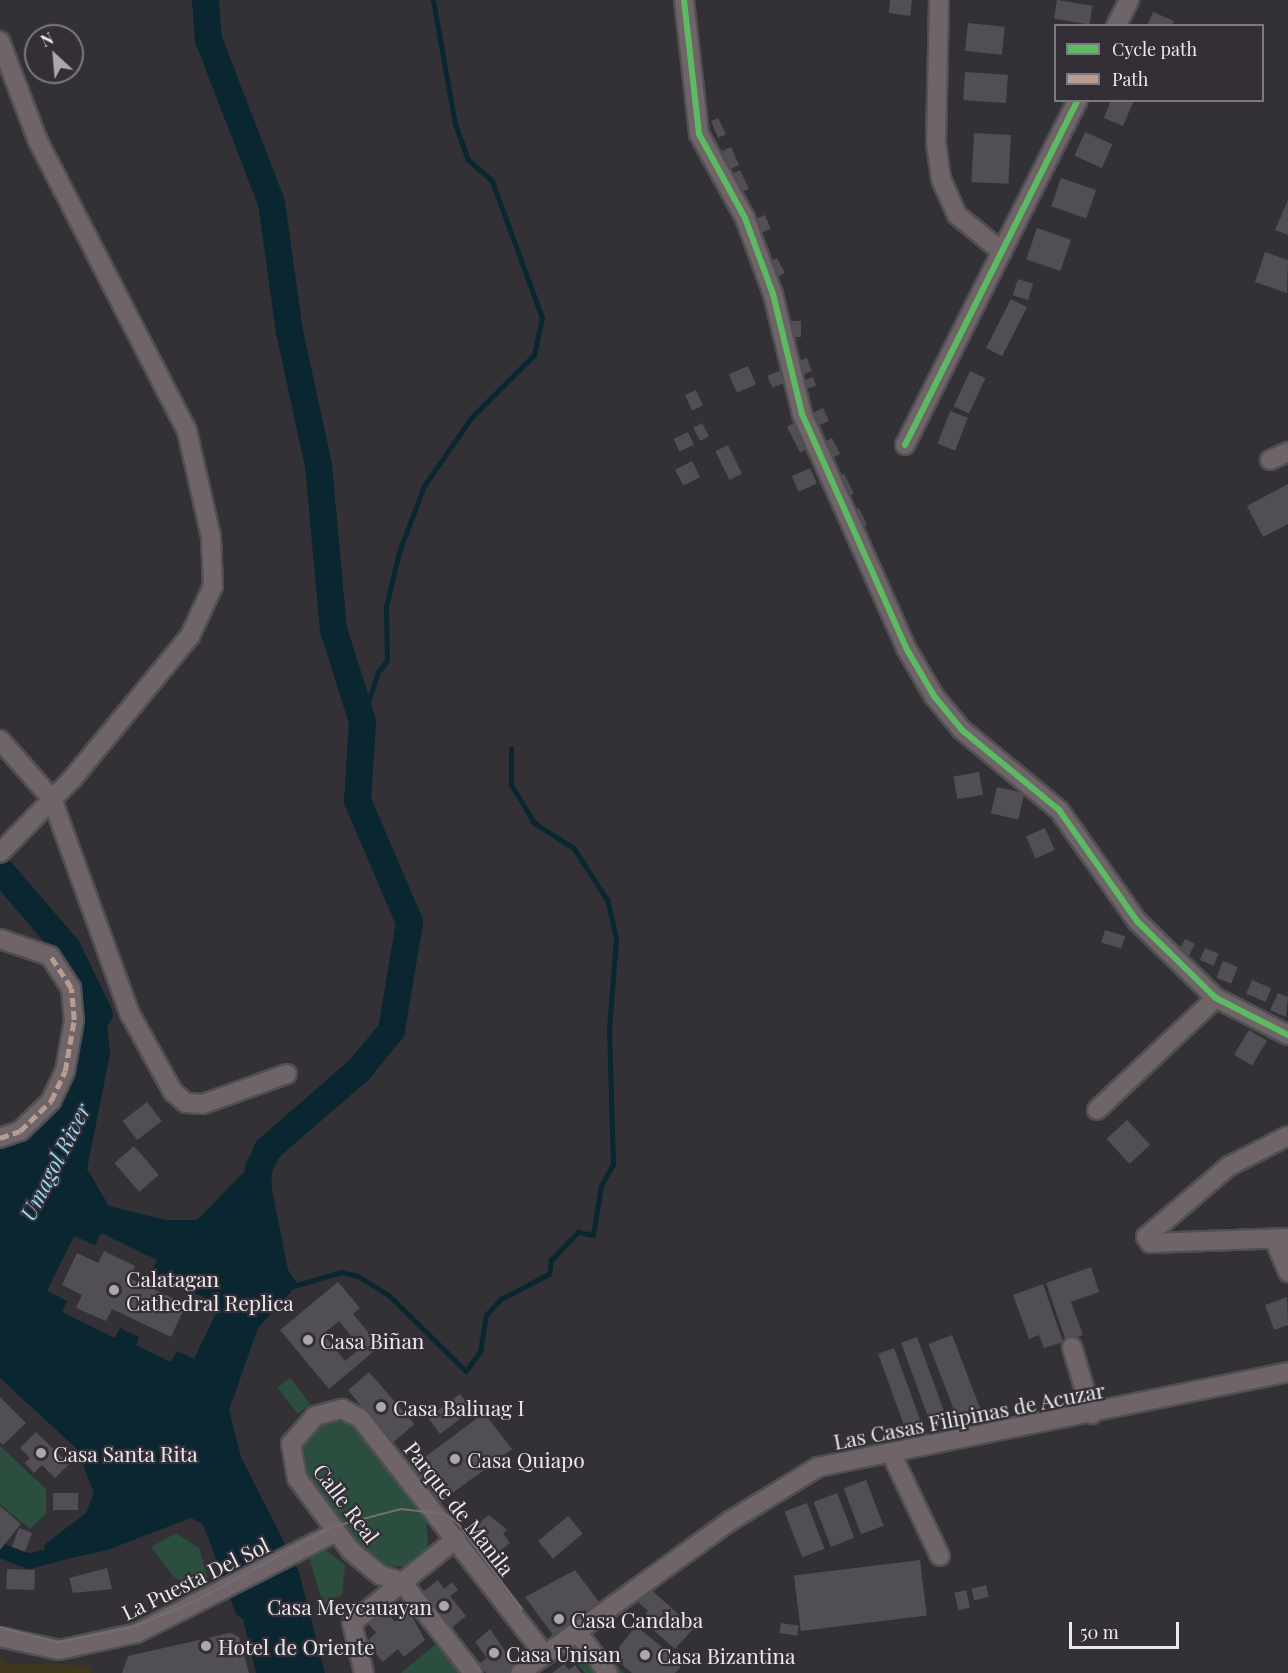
<!DOCTYPE html>
<meta charset="utf-8">
<style>
body{margin:0}
#map{position:relative;width:1288px;height:1673px;overflow:hidden;background:#333135;font-family:"Playfair Display",serif}
div>[style]{position:absolute}
[style*='--x']{left:calc(var(--x)*1px);top:calc(var(--y)*1px);width:calc(var(--w)*1px);rotate:calc(var(--a)*1deg)}
.green>*{inset:0;background:#2b4e3f;transform-origin:0 0}
.sand>*{inset:0;background:#3f381c}
.water>*{inset:0;background:#092631}
.stream>*{height:4.5px;margin:-2.25px;padding:0 2.25px;transform-origin:2.25px;border-radius:2.25px;background:#092631}
.canal>*{height:15px;margin:-7.5px;padding:0 7.5px;transform-origin:7.5px;border-radius:7.5px;background:#092631}
.river>*{height:27px;margin:-13.5px;padding:0 13.5px;transform-origin:13.5px;border-radius:13.5px;background:#092631}
.building>*{inset:0;background:#524e56;transform-origin:0 0}
.roads{filter:drop-shadow(2px 0 #504f52) drop-shadow(-2px 0 #504f52) drop-shadow(0 2px #504f52) drop-shadow(0 -2px #504f52)}
.minor>*{height:18px;margin:-9px;padding:0 9px;transform-origin:9px;border-radius:9px;background:#6f6568}
.tram>*{height:1.5px;margin:-0.75px;padding:0 0.75px;transform-origin:0.75px;border-radius:0.75px;background:#746d71}
.quiet>*{height:4.5px;margin-top:-2.25px;transform-origin:0;background:repeating-linear-gradient(90deg,#b99d93 0 9px,transparent 0 13.5px)}
.cycleway>*{height:6px;margin:-3px;padding:0 3px;transform-origin:3px;border-radius:3px;background:#5cba63}
.dots>*{width:16px;height:16px;translate:-50% -50%;box-sizing:border-box;border:3px solid #342f37;border-radius:50%}
span{translate:-50% -50%;white-space:nowrap;text-align:center;line-height:1.15;-webkit-text-stroke:4.5px #342f37;paint-order:stroke}
.poi-label{font-size:21px;color:#ebe8ed}
.left{translate:0 -50%;text-align:left}
.right{translate:-100% -50%;text-align:right}
.street-label{font-size:21px;color:#ebe8ed}
.water-label{font-size:22px;color:#90d7f8;font-style:italic}
.legend{position:absolute;left:1054px;top:24px;width:210px;height:78px;box-sizing:border-box;background:#342f37;border:2px solid #7d7980;margin:0;padding:8px 10px;list-style:none;font-size:18px;color:#ebe8ed}
.legend li{display:flex;align-items:center;gap:12px;height:30px}
.legend b{width:30px;border:2px solid #7d7980}
.north{position:absolute;left:24px;top:24px;width:60px;height:60px;box-sizing:border-box;background:#342f37;border:2px solid #7d7980;border-radius:50%;rotate:334deg;font-size:16px;font-weight:700;line-height:24px;text-align:center;color:#ebe8ed}
.north::after{content:'';display:block;margin:auto;width:21px;height:27px;background:#aba8ad;clip-path:polygon(50% 0,100% 100%,50% 72%,0 100%)}
.scale{position:absolute;left:1069px;top:1622px;width:110px;height:27px;box-sizing:border-box;border:3px solid #ebe8ed;border-top:0;padding-left:8px;font-size:18px;line-height:21px;white-space:nowrap;color:#ebe8ed;-webkit-text-stroke:4px #342f37;paint-order:stroke}
</style>
<div id="map">
<div class="green">
<div style="left:290px;top:1378px;width:33px;height:16px;rotate:52deg"></div>
<div style="clip-path:polygon(329px 1419px,360px 1427px,426px 1515px,428px 1546px,408px 1566px,379px 1567px,367px 1557px,303px 1475px,303px 1438px)"></div>
<div style="clip-path:polygon(0 1446px,46px 1489px,46px 1514px,30px 1529px,0 1504px)"></div>
<div style="clip-path:polygon(176px 1533px,199px 1548px,208px 1578px,191px 1586px,174px 1577px,151px 1547px)"></div>
<div style="clip-path:polygon(325px 1549px,345px 1565px,342px 1595px,323px 1604px,309px 1558px)"></div>
<div style="clip-path:polygon(587px 1633px,624px 1673px,585px 1673px,567px 1652px)"></div>
<div style="clip-path:polygon(438px 1642px,464px 1673px,401px 1673px)"></div>
</div>
<div class="sand">
<div style="clip-path:polygon(0 1659px,8px 1664px,88px 1665px,91px 1673px,0 1673px)"></div>
</div>
<div class="water">
<div style="clip-path:polygon(evenodd,89px 978px,106px 1010px,110px 1054px,87px 1169px,109px 1206px,166px 1220px,197px 1220px,245px 1171px,267px 1165px,288px 1270px,298px 1284px,258px 1328px,229px 1410px,241px 1457px,299px 1572px,325px 1673px,256px 1673px,243px 1619px,236px 1614px,203px 1524px,191px 1518px,107px 1550px,49px 1563px,44px 1545px,86px 1513px,94px 1493px,77px 1449px,0 1378px,0 1145px,32px 1132px,69px 1091px,82px 1029px,75px 985px,89px 978px,101px 1233px,157px 1260px,151px 1272px,220px 1305px,194px 1359px,177px 1351px,171px 1362px,136px 1345px,139px 1337px,120px 1328px,115px 1338px,62px 1312px,67px 1301px,47px 1291px,74px 1236px,95px 1245px,101px 1233px)"></div>
</div>
<div class="stream">
<div style="--x:362;--y:721;--w:52;--a:-71.9"></div>
<div style="--x:378;--y:672;--w:14;--a:-51"></div>
<div style="--x:387;--y:661;--w:54;--a:-91.1"></div>
<div style="--x:386;--y:607;--w:57;--a:-76.7"></div>
<div style="--x:399;--y:552;--w:71;--a:-69.3"></div>
<div style="--x:424;--y:486;--w:83;--a:-55.3"></div>
<div style="--x:471;--y:418;--w:89;--a:-45"></div>
<div style="--x:534;--y:355;--w:38;--a:-78"></div>
<div style="--x:542;--y:318;--w:146;--a:-110.1"></div>
<div style="--x:492;--y:181;--w:32;--a:-139"></div>
<div style="--x:468;--y:160;--w:38;--a:-110"></div>
<div style="--x:455;--y:124;--w:126;--a:-100.1"></div>
<div style="--x:294;--y:1286;--w:49;--a:-16.6"></div>
<div style="--x:341;--y:1272;--w:17;--a:13"></div>
<div style="--x:358;--y:1276;--w:36;--a:32"></div>
<div style="--x:389;--y:1295;--w:108;--a:44.6"></div>
<div style="--x:466;--y:1371;--w:24;--a:-54"></div>
<div style="--x:480;--y:1352;--w:37;--a:-81"></div>
<div style="--x:486;--y:1315;--w:22;--a:-47"></div>
<div style="--x:501;--y:1299;--w:54;--a:-27.5"></div>
<div style="--x:549;--y:1274;--w:14;--a:-82"></div>
<div style="--x:551;--y:1260;--w:39;--a:-46"></div>
<div style="--x:578;--y:1232;--w:15;--a:11"></div>
<div style="--x:593;--y:1235;--w:50;--a:-80.7"></div>
<div style="--x:601;--y:1186;--w:25;--a:-61"></div>
<div style="--x:613;--y:1164;--w:134;--a:-91.7"></div>
<div style="--x:609;--y:1030;--w:92;--a:-85.6"></div>
<div style="--x:616;--y:938;--w:39;--a:-103"></div>
<div style="--x:607;--y:900;--w:61;--a:-122.9"></div>
<div style="--x:574;--y:849;--w:48;--a:-147"></div>
<div style="--x:534;--y:823;--w:44;--a:-121.2"></div>
<div style="--x:511;--y:785;--w:36;--a:-90"></div>
</div>
<div class="canal">
<div style="--x:0;--y:1550;--w:30;--a:21"></div>
<div style="--x:28;--y:1561;--w:38;--a:-15"></div>
</div>
<div class="river">
<div style="--x:205;--y:0;--w:39;--a:86"></div>
<div style="--x:208;--y:39;--w:175;--a:68.9"></div>
<div style="--x:271;--y:202;--w:130;--a:82.1"></div>
<div style="--x:289;--y:331;--w:137;--a:77.8"></div>
<div style="--x:318;--y:465;--w:165;--a:84.8"></div>
<div style="--x:333;--y:629;--w:96;--a:72.5"></div>
<div style="--x:362;--y:721;--w:79;--a:93.6"></div>
<div style="--x:357;--y:800;--w:133;--a:66.9"></div>
<div style="--x:409;--y:922;--w:109;--a:99.5"></div>
<div style="--x:391;--y:1030;--w:50;--a:129.4"></div>
<div style="--x:359;--y:1069;--w:122;--a:139"></div>
<div style="--x:267;--y:1149;--w:22;--a:114"></div>
<div style="--x:258;--y:1169;--w:37;--a:92"></div>
<div style="--x:0;--y:870;--w:103;--a:49.3"></div>
<div style="--x:67;--y:948;--w:73;--a:64.1"></div>
</div>
<div class="building">
<div style="clip-path:polygon(890px 0,912px 0,910px 16px,889px 13px)"></div>
<div style="left:1057px;top:0;width:36px;height:19px;rotate:9deg"></div>
<div style="clip-path:polygon(1153px 12px,1174px 21px,1172px 26px,1147px 26px)"></div>
<div style="left:968px;top:23px;width:37px;height:28px;rotate:6deg"></div>
<div style="left:965px;top:72px;width:43px;height:28px;rotate:4deg"></div>
<div style="clip-path:polygon(1111px 100px,1134px 100px,1123px 126px,1104px 118px)"></div>
<div style="clip-path:polygon(718px 118px,726px 134px,718px 138px,711px 121px)"></div>
<div style="left:1085px;top:132px;width:30px;height:26px;rotate:24deg"></div>
<div style="left:974px;top:133px;width:37px;height:49px;rotate:3deg"></div>
<div style="left:731px;top:147px;width:20px;height:10px;rotate:66deg"></div>
<div style="left:740px;top:170px;width:21px;height:9px;rotate:65deg"></div>
<div style="left:1061px;top:178px;width:37px;height:30px;rotate:19deg"></div>
<div style="clip-path:polygon(1288px 200px,1288px 235px,1275px 230px)"></div>
<div style="left:765px;top:215px;width:15px;height:13px;rotate:67deg"></div>
<div style="left:1037px;top:228px;width:36px;height:33px;rotate:19deg"></div>
<div style="clip-path:polygon(1265px 252px,1288px 260px,1287px 293px,1255px 282px)"></div>
<div style="left:777px;top:258px;width:17px;height:9px;rotate:62deg"></div>
<div style="left:1018px;top:279px;width:16px;height:17px;rotate:18deg"></div>
<div style="left:1011px;top:299px;width:18px;height:55px;rotate:27deg"></div>
<div style="left:786px;top:321px;width:15px;height:16px"></div>
<div style="left:807px;top:358px;width:14px;height:14px;rotate:69deg"></div>
<div style="left:748px;top:366px;width:20px;height:21px;rotate:66deg"></div>
<div style="left:781px;top:370px;width:13px;height:15px;rotate:67deg"></div>
<div style="left:970px;top:371px;width:17px;height:39px;rotate:25deg"></div>
<div style="left:813px;top:377px;width:9px;height:15px;rotate:69deg"></div>
<div style="left:696px;top:390px;width:17px;height:12px;rotate:66deg"></div>
<div style="left:823px;top:408px;width:14px;height:14px;rotate:65deg"></div>
<div style="left:950px;top:411px;width:19px;height:35px;rotate:21deg"></div>
<div style="left:802px;top:419px;width:29px;height:17px;rotate:63deg"></div>
<div style="left:702px;top:423px;width:15px;height:10px;rotate:62deg"></div>
<div style="left:688px;top:432px;width:14px;height:16px;rotate:65deg"></div>
<div style="left:832px;top:438px;width:18px;height:14px;rotate:63deg"></div>
<div style="left:728px;top:445px;width:32px;height:14px;rotate:64deg"></div>
<div style="left:692px;top:461px;width:18px;height:19px;rotate:63deg"></div>
<div style="left:810px;top:468px;width:17px;height:20px;rotate:66deg"></div>
<div style="left:844px;top:474px;width:22px;height:8px;rotate:63deg"></div>
<div style="clip-path:polygon(1288px 484px,1288px 524px,1263px 537px,1247px 506px)"></div>
<div style="left:859px;top:508px;width:19px;height:9px;rotate:65deg"></div>
<div style="left:979px;top:772px;width:23px;height:26px;rotate:80deg"></div>
<div style="left:997px;top:787px;width:28px;height:27px;rotate:13deg"></div>
<div style="left:1045px;top:828px;width:24px;height:21px;rotate:66deg"></div>
<div style="left:1105px;top:930px;width:21px;height:13px;rotate:17deg"></div>
<div style="left:1185px;top:939px;width:11px;height:14px;rotate:27deg"></div>
<div style="left:1205px;top:948px;width:15px;height:13px;rotate:23deg"></div>
<div style="left:1223px;top:961px;width:16px;height:18px;rotate:22deg"></div>
<div style="left:1252px;top:980px;width:21px;height:15px;rotate:23deg"></div>
<div style="clip-path:polygon(1278px 993px,1288px 997px,1286px 1017px,1270px 1010px)"></div>
<div style="left:1249px;top:1030px;width:21px;height:29px;rotate:31deg"></div>
<div style="left:147px;top:1102px;width:24px;height:31px;rotate:52deg"></div>
<div style="left:1127px;top:1120px;width:34px;height:28px;rotate:47deg"></div>
<div style="left:134px;top:1146px;width:38px;height:26px;rotate:49deg"></div>
<div style="clip-path:polygon(104px 1251px,135px 1266px,129px 1278px,186px 1304px,171px 1337px,112px 1309px,106px 1321px,76px 1308px,82px 1295px,62px 1285px,77px 1253px,98px 1263px)"></div>
<div style="clip-path:polygon(1091px 1267px,1099px 1292px,1071px 1302px,1083px 1335px,1066px 1341px,1046px 1283px)"></div>
<div style="clip-path:polygon(evenodd,338px 1282px,360px 1308px,353px 1314px,380px 1346px,329px 1389px,280px 1330px,338px 1282px,339px 1321px,361px 1348px,345px 1361px,323px 1334px,339px 1321px)"></div>
<div style="clip-path:polygon(1043px 1284px,1063px 1342px,1044px 1348px,1039px 1335px,1029px 1339px,1013px 1295px)"></div>
<div style="clip-path:polygon(1287px 1297px,1288px 1325px,1274px 1330px,1265px 1305px)"></div>
<div style="left:952px;top:1335px;width:86px;height:25px;rotate:69deg"></div>
<div style="left:917px;top:1337px;width:84px;height:17px;rotate:70deg"></div>
<div style="left:894px;top:1348px;width:81px;height:17px;rotate:70deg"></div>
<div style="left:369px;top:1372px;width:69px;height:28px;rotate:49deg"></div>
<div style="left:460px;top:1394px;width:20px;height:40px;rotate:53deg"></div>
<div style="clip-path:polygon(0 1397px,26px 1423px,3px 1445px,0 1442px)"></div>
<div style="clip-path:polygon(484px 1413px,512px 1449px,494px 1462px,490px 1457px,483px 1462px,488px 1467px,436px 1505px,409px 1469px)"></div>
<div style="clip-path:polygon(36px 1432px,69px 1464px,55px 1478px,42px 1465px,34px 1473px,25px 1463px,30px 1458px,20px 1448px)"></div>
<div style="left:866px;top:1480px;width:49px;height:24px;rotate:69deg"></div>
<div style="left:53px;top:1493px;width:25px;height:17px"></div>
<div style="left:837px;top:1493px;width:48px;height:25px;rotate:69deg"></div>
<div style="left:807px;top:1503px;width:49px;height:24px;rotate:69deg"></div>
<div style="clip-path:polygon(0 1506px,21px 1524px,0 1550px)"></div>
<div style="clip-path:polygon(489px 1515px,507px 1530px,503px 1533px,510px 1543px,494px 1555px,473px 1527px)"></div>
<div style="left:568px;top:1516px;width:23px;height:39px;rotate:50deg"></div>
<div style="left:19px;top:1528px;width:14px;height:20px;rotate:21deg"></div>
<div style="left:920px;top:1560px;width:56px;height:127px;rotate:83deg"></div>
<div style="clip-path:polygon(107px 1568px,112px 1589px,73px 1593px,69px 1578px)"></div>
<div style="left:7px;top:1569px;width:28px;height:20px;rotate:2deg"></div>
<div style="clip-path:polygon(575px 1570px,599px 1602px,553px 1635px,525px 1597px)"></div>
<div style="clip-path:polygon(438px 1580px,444px 1589px,452px 1582px,458px 1590px,450px 1596px,466px 1616px,449px 1630px,420px 1594px)"></div>
<div style="left:986px;top:1585px;width:12px;height:15px;rotate:76deg"></div>
<div style="clip-path:polygon(648px 1587px,694px 1628px,675px 1649px,641px 1619px,648px 1611px,636px 1600px)"></div>
<div style="left:966px;top:1590px;width:18px;height:12px;rotate:77deg"></div>
<div style="clip-path:polygon(384px 1609px,394px 1621px,408px 1609px,425px 1640px,404px 1657px,398px 1649px,383px 1662px,366px 1642px,376px 1633px,368px 1623px)"></div>
<div style="left:781px;top:1623px;width:18px;height:10px;rotate:9deg"></div>
<div style="clip-path:polygon(636px 1626px,683px 1664px,675px 1673px,632px 1673px,620px 1663px,619px 1647px)"></div>
<div style="clip-path:polygon(490px 1629px,516px 1667px,509px 1673px,486px 1673px,479px 1664px,487px 1658px,475px 1642px)"></div>
<div style="clip-path:polygon(230px 1633px,239px 1637px,249px 1673px,122px 1673px,128px 1656px)"></div>
<div style="clip-path:polygon(564px 1664px,569px 1670px,575px 1665px,581px 1673px,552px 1673px)"></div>
</div>
<div class="roads">
<div class="minor">
<div style="--x:684;--y:0;--w:135;--a:83.6"></div>
<div style="--x:699;--y:134;--w:96;--a:61.3"></div>
<div style="--x:745;--y:218;--w:81;--a:69.8"></div>
<div style="--x:773;--y:294;--w:123;--a:76.4"></div>
<div style="--x:802;--y:414;--w:256;--a:66"></div>
<div style="--x:906;--y:648;--w:56;--a:59.7"></div>
<div style="--x:934;--y:696;--w:44;--a:50.5"></div>
<div style="--x:962;--y:730;--w:126;--a:39.5"></div>
<div style="--x:1059;--y:810;--w:136;--a:54.9"></div>
<div style="--x:1137;--y:921;--w:110;--a:44.3"></div>
<div style="--x:1216;--y:998;--w:81;--a:27.2"></div>
<div style="--x:939;--y:0;--w:143;--a:91.2"></div>
<div style="--x:936;--y:143;--w:36;--a:82"></div>
<div style="--x:941;--y:179;--w:39;--a:66"></div>
<div style="--x:957;--y:215;--w:58;--a:39.4"></div>
<div style="--x:1116;--y:26;--w:29;--a:-63"></div>
<div style="--x:0;--y:41;--w:107;--a:69.2"></div>
<div style="--x:38;--y:141;--w:326;--a:62.8"></div>
<div style="--x:187;--y:431;--w:109;--a:77.2"></div>
<div style="--x:211;--y:537;--w:49;--a:87.7"></div>
<div style="--x:213;--y:586;--w:55;--a:114.7"></div>
<div style="--x:190;--y:636;--w:185;--a:129.5"></div>
<div style="--x:72;--y:779;--w:103;--a:134.2"></div>
<div style="--x:905;--y:445;--w:386;--a:-63.4"></div>
<div style="--x:1270;--y:460;--w:20;--a:-24"></div>
<div style="--x:0;--y:740;--w:79;--a:48.6"></div>
<div style="--x:52;--y:799;--w:229;--a:70.1"></div>
<div style="--x:130;--y:1014;--w:89;--a:61.1"></div>
<div style="--x:173;--y:1092;--w:17;--a:40"></div>
<div style="--x:186;--y:1103;--w:17;--a:3"></div>
<div style="--x:203;--y:1104;--w:89;--a:-19.7"></div>
<div style="--x:0;--y:939;--w:53;--a:18.8"></div>
<div style="--x:50;--y:956;--w:38;--a:57"></div>
<div style="--x:71;--y:988;--w:32;--a:85"></div>
<div style="--x:74;--y:1020;--w:52;--a:100"></div>
<div style="--x:65;--y:1071;--w:33;--a:115"></div>
<div style="--x:51;--y:1101;--w:43;--a:135.9"></div>
<div style="--x:20;--y:1131;--w:21;--a:161"></div>
<div style="--x:1097;--y:1110;--w:163;--a:-43.3"></div>
<div style="--x:1288;--y:1136;--w:66;--a:153"></div>
<div style="--x:1229;--y:1166;--w:109;--a:139.5"></div>
<div style="--x:1146;--y:1237;--w:7;--a:56"></div>
<div style="--x:1150;--y:1243;--w:138;--a:-2.1"></div>
<div style="--x:1275;--y:1241;--w:34;--a:67"></div>
<div style="--x:1072;--y:1347;--w:70;--a:73.4"></div>
<div style="--x:891;--y:1453;--w:114;--a:64.6"></div>
<div style="--x:577;--y:1632;--w:51;--a:52.9"></div>
<div style="--x:0;--y:1637;--w:60;--a:12.4"></div>
<div style="--x:59;--y:1650;--w:80;--a:-12.3"></div>
<div style="--x:137;--y:1633;--w:223;--a:-26.9"></div>
<div style="--x:364;--y:1673;--w:51;--a:-103.5"></div>
<div style="--x:352;--y:1623;--w:134;--a:-38.9"></div>
<div style="--x:473;--y:1673;--w:115;--a:-128"></div>
<div style="--x:402;--y:1582;--w:23;--a:-162"></div>
<div style="--x:380;--y:1575;--w:38;--a:-140"></div>
<div style="--x:351;--y:1551;--w:91;--a:-126.5"></div>
<div style="--x:297;--y:1478;--w:35;--a:-100"></div>
<div style="--x:291;--y:1444;--w:37;--a:-49"></div>
<div style="--x:315;--y:1416;--w:28;--a:-15"></div>
<div style="--x:342;--y:1409;--w:20;--a:27"></div>
<div style="--x:360;--y:1418;--w:301;--a:52"></div>
<div style="--x:520;--y:1673;--w:259;--a:-35.9"></div>
<div style="--x:730;--y:1521;--w:103;--a:-31.5"></div>
<div style="--x:818;--y:1467;--w:480;--a:-11.4"></div>
</div>
</div>
<div class="tram">
<div style="--x:0;--y:1627;--w:60;--a:14.5"></div>
<div style="--x:58;--y:1642;--w:76;--a:-11.3"></div>
<div style="--x:133;--y:1627;--w:66;--a:-22.3"></div>
<div style="--x:194;--y:1602;--w:157;--a:-28.5"></div>
<div style="--x:332;--y:1527;--w:71;--a:-14.6"></div>
<div style="--x:401;--y:1509;--w:44;--a:6.5"></div>
<div style="--x:445;--y:1514;--w:16;--a:35"></div>
<div style="--x:458;--y:1523;--w:107;--a:53.3"></div>
</div>
<div class="quiet">
<div style="--x:0;--y:1138;--w:21;--a:-19"></div>
<div style="--x:20;--y:1131;--w:43;--a:-44.1"></div>
<div style="--x:51;--y:1101;--w:33;--a:-65"></div>
<div style="--x:65;--y:1071;--w:52;--a:-80"></div>
<div style="--x:74;--y:1020;--w:32;--a:-95"></div>
<div style="--x:71;--y:988;--w:38;--a:-123"></div>
</div>
<div class="cycleway">
<div style="--x:684;--y:0;--w:135;--a:83.6"></div>
<div style="--x:699;--y:134;--w:96;--a:61.3"></div>
<div style="--x:745;--y:218;--w:81;--a:69.8"></div>
<div style="--x:773;--y:294;--w:123;--a:76.4"></div>
<div style="--x:802;--y:414;--w:256;--a:66"></div>
<div style="--x:906;--y:648;--w:56;--a:59.7"></div>
<div style="--x:934;--y:696;--w:44;--a:50.5"></div>
<div style="--x:962;--y:730;--w:126;--a:39.5"></div>
<div style="--x:1059;--y:810;--w:136;--a:54.9"></div>
<div style="--x:1137;--y:921;--w:110;--a:44.3"></div>
<div style="--x:1216;--y:998;--w:81;--a:27.2"></div>
<div style="--x:905;--y:445;--w:386;--a:-63.4"></div>
</div>
<div class="dots">
<div style="left:114px;top:1290px;background:#aba8ad"></div>
<div style="left:308px;top:1340px;background:#aba8ad"></div>
<div style="left:381px;top:1407px;background:#aba8ad"></div>
<div style="left:41px;top:1453px;background:#aba8ad"></div>
<div style="left:455px;top:1459px;background:#aba8ad"></div>
<div style="left:444px;top:1606px;background:#aba8ad"></div>
<div style="left:559px;top:1619px;background:#aba8ad"></div>
<div style="left:206px;top:1646px;background:#aba8ad"></div>
<div style="left:494px;top:1653px;background:#aba8ad"></div>
<div style="left:645px;top:1655px;background:#aba8ad"></div>
</div>
<div class="poi-label">
<span class="left" style="left:126px;top:1290px">Calatagan<br>Cathedral Replica</span>
<span class="left" style="left:320px;top:1340px">Casa Biñan</span>
<span class="left" style="left:393px;top:1407px">Casa Baliuag I</span>
<span class="left" style="left:53px;top:1453px">Casa Santa Rita</span>
<span class="left" style="left:467px;top:1459px">Casa Quiapo</span>
<span class="right" style="left:432px;top:1606px">Casa Meycauayan</span>
<span class="left" style="left:571px;top:1619px">Casa Candaba</span>
<span class="left" style="left:218px;top:1646px">Hotel de Oriente</span>
<span class="left" style="left:506px;top:1653px">Casa Unisan</span>
<span class="left" style="left:657px;top:1655px">Casa Bizantina</span>
</div>
<div class="street-label">
<span style="left:969px;top:1415px;rotate:-11deg">Las Casas Filipinas de Acuzar</span>
<span style="left:347px;top:1503px;rotate:53deg">Calle Real</span>
<span style="left:460px;top:1508px;rotate:52deg">Parque de Manila</span>
<span style="left:195px;top:1578px;rotate:-26deg">La Puesta Del Sol</span>
</div>
<div class="water-label">
<span style="left:55px;top:1162px;rotate:-63deg">Umagol River</span>
</div>
<ul class="legend">
<li><b style="height:8px;background:#5cba63"></b>Cycle path</li>
<li><b style="height:8px;background:#b99d93"></b>Path</li>
</ul>
<div class="north">N</div>
<div class="scale">50 m</div>
</div>
